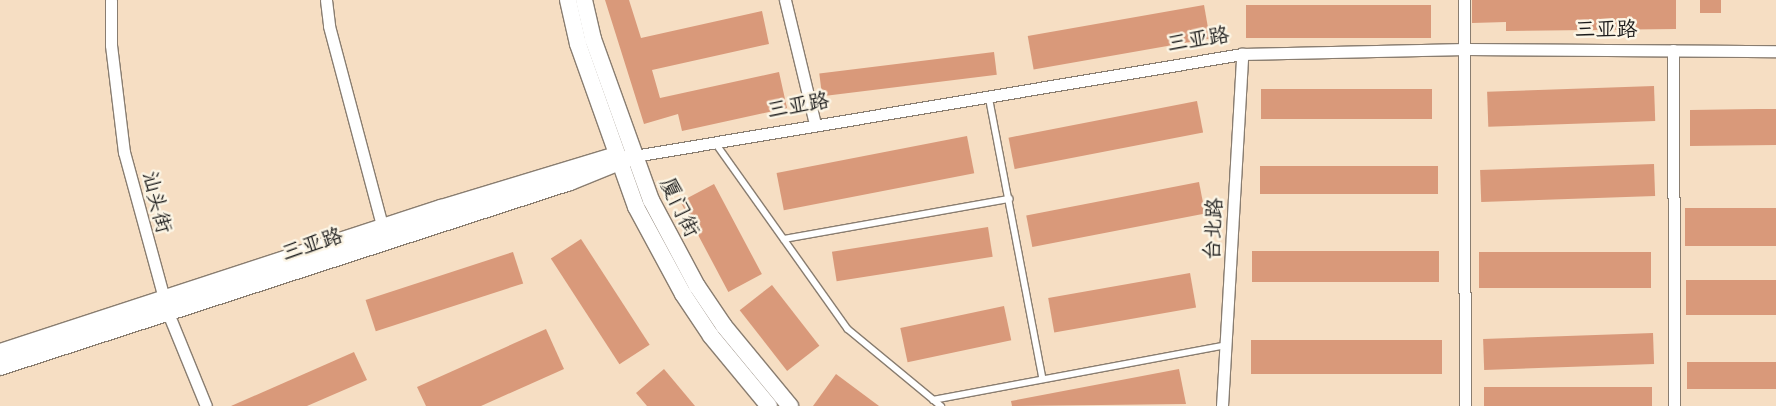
<!DOCTYPE html>
<meta charset="utf-8">
<style>
body{margin:0}
#map{position:relative;width:1776px;height:406px;overflow:hidden;background:#f6dec3;font-family:Caveat,"LXGW WenKai TC",sans-serif}
div>[style]{position:absolute}
[style*='--x']{left:calc(var(--x)*1px);top:calc(var(--y)*1px);width:calc(var(--w)*1px);rotate:calc(var(--a)*1deg)}
.building>*{inset:0;background:#d9997a;transform-origin:0 0}
.roads{filter:drop-shadow(1px 0 #897d70) drop-shadow(-1px 0 #897d70) drop-shadow(0 1px #897d70) drop-shadow(0 -1px #897d70)}
.lane>*{height:5.5px;margin:-2.75px;padding:0 2.75px;transform-origin:2.75px;border-radius:2.75px;background:#fff}
.street>*{height:11px;margin:-5.5px;padding:0 5.5px;transform-origin:5.5px;border-radius:5.5px;background:#fff}
.secondary>*{height:16px;margin:-8px;padding:0 8px;transform-origin:8px;border-radius:8px;background:#fff}
span{translate:-50% -50%;white-space:nowrap;text-align:center;line-height:1.15;-webkit-text-stroke:5px #fcf5e5;paint-order:stroke}
.street-label{font-size:21px;color:#1c1c1c}
</style>
<div id="map">
<div class="building">
<div style="clip-path:polygon(605px 0,629px 0,641px 38px,762px 11px,769px 44px,652px 70px,660px 98px,779px 72px,787px 108px,682px 131px,678px 114px,644px 124px)"></div>
<div style="clip-path:polygon(1472px 0,1676px 0,1676px 29px,1506px 31px,1506px 22px,1472px 23px)"></div>
<div style="left:1700px;top:0;width:21px;height:13px"></div>
<div style="left:1204px;top:5px;width:34px;height:179px;rotate:80deg"></div>
<div style="left:1431px;top:5px;width:33px;height:185px;rotate:90deg"></div>
<div style="left:994px;top:52px;width:23px;height:176px;rotate:83deg"></div>
<div style="left:1654px;top:86px;width:35px;height:167px;rotate:88deg"></div>
<div style="left:1432px;top:89px;width:30px;height:171px;rotate:90deg"></div>
<div style="left:1197px;top:101px;width:32px;height:192px;rotate:79deg"></div>
<div style="clip-path:polygon(1757px 109px,1776px 109px,1776px 145px,1690px 146px,1690px 110px)"></div>
<div style="left:967px;top:136px;width:38px;height:194px;rotate:79deg"></div>
<div style="left:1654px;top:164px;width:32px;height:174px;rotate:88deg"></div>
<div style="left:1260px;top:166px;width:178px;height:28px"></div>
<div style="left:1199px;top:182px;width:32px;height:176px;rotate:79deg"></div>
<div style="left:714px;top:184px;width:102px;height:38px;rotate:62deg"></div>
<div style="left:1776px;top:208px;width:38px;height:91px;rotate:90deg"></div>
<div style="left:988px;top:227px;width:30px;height:158px;rotate:81deg"></div>
<div style="left:581px;top:239px;width:126px;height:36px;rotate:57deg"></div>
<div style="left:1252px;top:251px;width:187px;height:31px"></div>
<div style="left:513px;top:252px;width:33px;height:155px;rotate:72deg"></div>
<div style="left:1651px;top:252px;width:36px;height:172px;rotate:90deg"></div>
<div style="left:1190px;top:273px;width:35px;height:144px;rotate:80deg"></div>
<div style="left:1776px;top:280px;width:35px;height:90px;rotate:90deg"></div>
<div style="left:772px;top:285px;width:77px;height:41px;rotate:52deg"></div>
<div style="left:1004px;top:306px;width:35px;height:106px;rotate:78deg"></div>
<div style="clip-path:polygon(546px 329px,564px 369px,481px 406px,426px 406px,417px 387px)"></div>
<div style="left:1653px;top:333px;width:31px;height:170px;rotate:88deg"></div>
<div style="left:1442px;top:340px;width:34px;height:191px;rotate:90deg"></div>
<div style="clip-path:polygon(354px 352px,367px 380px,307px 406px,231px 406px)"></div>
<div style="left:1776px;top:362px;width:27px;height:89px;rotate:90deg"></div>
<div style="clip-path:polygon(664px 369px,695px 406px,647px 406px,636px 393px)"></div>
<div style="clip-path:polygon(1179px 369px,1186px 404px,1012px 406px,1011px 401px)"></div>
<div style="clip-path:polygon(836px 374px,879px 406px,813px 406px)"></div>
<div style="left:1652px;top:387px;width:19px;height:168px;rotate:90deg"></div>
</div>
<div class="roads">
<div class="lane">
<div style="--x:989;--y:96;--w:288;--a:79.2"></div>
<div style="--x:715;--y:142;--w:229;--a:54.6"></div>
<div style="--x:848;--y:329;--w:121;--a:39.6"></div>
<div style="--x:784;--y:239;--w:229;--a:-10.1"></div>
<div style="--x:933;--y:400;--w:298;--a:-10.6"></div>
</div>
<div class="street">
<div style="--x:111;--y:0;--w:45;--a:90"></div>
<div style="--x:111;--y:45;--w:108;--a:83.1"></div>
<div style="--x:124;--y:152;--w:167;--a:74.7"></div>
<div style="--x:168;--y:313;--w:100;--a:67.8"></div>
<div style="--x:326;--y:0;--w:26;--a:83"></div>
<div style="--x:329;--y:26;--w:214;--a:75.1"></div>
<div style="--x:785;--y:0;--w:128;--a:76.4"></div>
<div style="--x:1464;--y:0;--w:406;--a:89.9"></div>
<div style="--x:1673;--y:50;--w:356;--a:89.8"></div>
<div style="--x:634;--y:156;--w:616;--a:-9.52"></div>
<div style="--x:1242;--y:54;--w:224;--a:-1.3"></div>
<div style="--x:1466;--y:49;--w:310;--a:0.4"></div>
<div style="--x:1222;--y:406;--w:353;--a:-86.7"></div>
</div>
<div class="secondary">
<div style="--x:568;--y:0;--w:45;--a:77.2"></div>
<div style="--x:578;--y:44;--w:173;--a:70.4"></div>
<div style="--x:636;--y:207;--w:99;--a:61.6"></div>
<div style="--x:683;--y:294;--w:50;--a:56.3"></div>
<div style="--x:711;--y:336;--w:91;--a:50.4"></div>
<div style="--x:584;--y:0;--w:40;--a:77"></div>
<div style="--x:593;--y:39;--w:171;--a:70.2"></div>
<div style="--x:651;--y:200;--w:98;--a:61.9"></div>
<div style="--x:697;--y:286;--w:48;--a:56"></div>
<div style="--x:724;--y:326;--w:104;--a:50.5"></div>
<div style="--x:0;--y:352;--w:464;--a:-18.1"></div>
<div style="--x:441;--y:208;--w:177;--a:-16.8"></div>
<div style="--x:0;--y:367;--w:599;--a:-17.98"></div>
<div style="--x:570;--y:182;--w:69;--a:-22.1"></div>
</div>
</div>
<div class="street-label">
<span style="left:1606px;top:29px">三亚路</span>
<span style="left:1198px;top:39px;rotate:-9deg">三亚路</span>
<span style="left:798px;top:105px;rotate:-10deg">三亚路</span>
<span style="left:157px;top:202px;rotate:75deg">汕头街</span>
<span style="left:680px;top:207px;rotate:64deg">厦门街</span>
<span style="left:1213px;top:229px;rotate:-87deg">台北路</span>
<span style="left:312px;top:244px;rotate:-18deg">三亚路</span>
</div>
</div>
